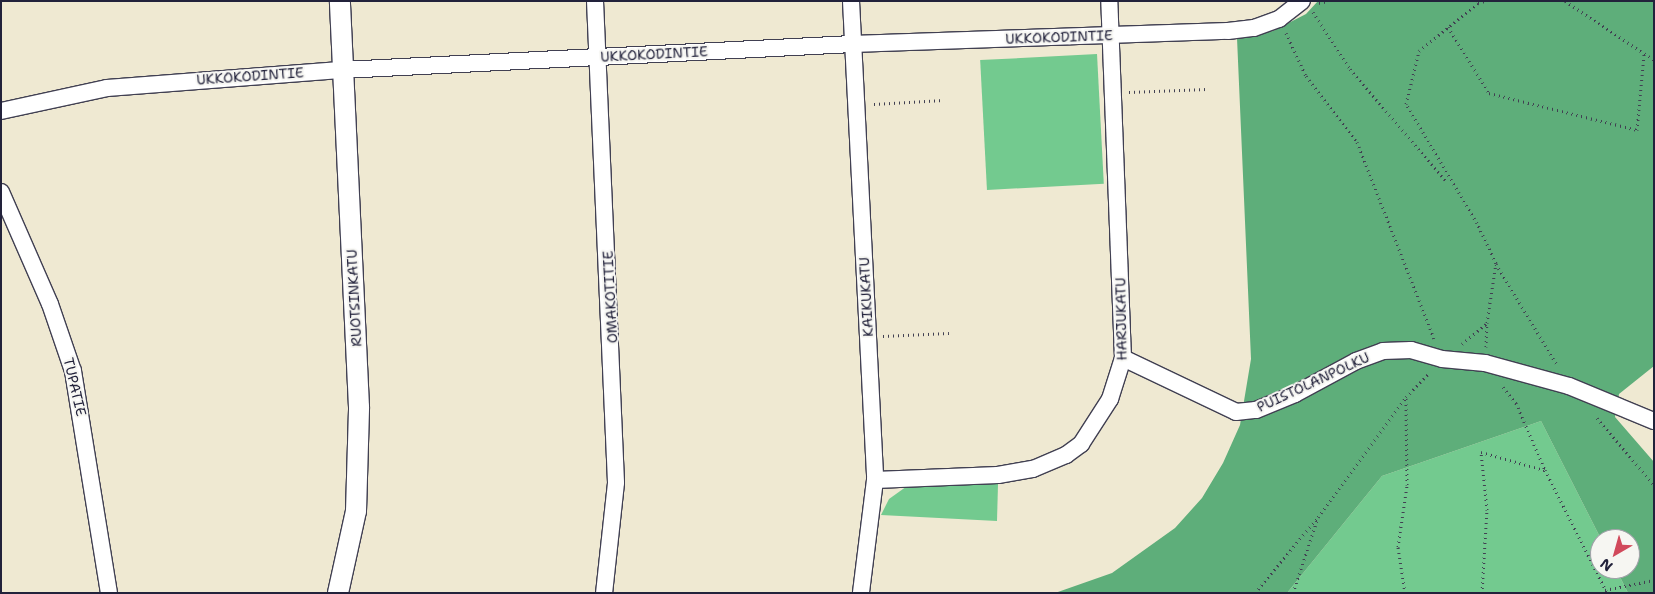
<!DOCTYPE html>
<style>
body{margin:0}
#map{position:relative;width:1655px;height:594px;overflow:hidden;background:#efe9d2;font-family:"Shantell Sans",sans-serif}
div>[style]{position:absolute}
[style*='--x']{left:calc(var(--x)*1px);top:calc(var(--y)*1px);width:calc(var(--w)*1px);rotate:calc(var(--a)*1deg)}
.green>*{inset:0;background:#73ca8f;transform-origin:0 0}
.forest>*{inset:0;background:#5eae7a}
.path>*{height:3px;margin-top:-1.5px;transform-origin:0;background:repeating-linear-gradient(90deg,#414052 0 1px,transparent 0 5px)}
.roads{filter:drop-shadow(1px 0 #414052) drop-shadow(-1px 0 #414052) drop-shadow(0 1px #414052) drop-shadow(0 -1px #414052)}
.minor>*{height:16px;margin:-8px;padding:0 8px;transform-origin:8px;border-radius:8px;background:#fff}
.tertiary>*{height:20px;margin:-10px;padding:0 10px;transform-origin:10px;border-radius:10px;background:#fff}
span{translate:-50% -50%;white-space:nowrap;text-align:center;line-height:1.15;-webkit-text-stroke:4px #f6f6f2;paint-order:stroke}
.street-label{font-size:14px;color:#22223b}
.frame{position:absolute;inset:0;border:2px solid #22223b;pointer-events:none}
.north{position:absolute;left:1590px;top:529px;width:50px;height:50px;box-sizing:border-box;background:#f6f6f2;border:1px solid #a1a1a9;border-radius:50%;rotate:218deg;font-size:14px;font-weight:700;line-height:20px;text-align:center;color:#22223b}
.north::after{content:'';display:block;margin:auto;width:18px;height:22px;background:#d1495b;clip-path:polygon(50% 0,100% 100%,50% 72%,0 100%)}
</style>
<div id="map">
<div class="green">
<div style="left:1097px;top:54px;width:130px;height:117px;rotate:87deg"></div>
<div style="clip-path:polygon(1541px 421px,1601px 539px,1600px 569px,1616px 569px,1628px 593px,1287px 593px,1382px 476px)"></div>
<div style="clip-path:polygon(910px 484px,998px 484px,997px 521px,881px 515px,889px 499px)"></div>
</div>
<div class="forest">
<div style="clip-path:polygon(1318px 1px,1654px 1px,1654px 366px,1619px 394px,1615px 417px,1654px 462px,1654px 593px,1628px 593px,1616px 569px,1630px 569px,1630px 539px,1601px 539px,1541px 421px,1382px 476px,1287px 593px,1055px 593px,1112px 573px,1175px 528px,1202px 498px,1223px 463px,1240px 425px,1251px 359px,1237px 38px,1273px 31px,1306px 14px)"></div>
</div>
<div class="path">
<div style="--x:1565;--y:1;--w:107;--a:33.5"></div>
<div style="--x:1319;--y:3;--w:9;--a:-13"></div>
<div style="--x:1313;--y:12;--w:68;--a:57"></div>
<div style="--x:1350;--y:69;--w:149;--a:49.4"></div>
<div style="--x:1448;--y:27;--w:78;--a:58.2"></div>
<div style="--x:1489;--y:93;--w:153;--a:14"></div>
<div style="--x:1637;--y:130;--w:76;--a:-84.7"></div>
<div style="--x:1286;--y:33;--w:47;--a:65.1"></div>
<div style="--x:1306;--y:76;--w:83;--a:52.3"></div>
<div style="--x:1357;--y:142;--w:211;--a:68.6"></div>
<div style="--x:1129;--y:92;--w:78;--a:-2.2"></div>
<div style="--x:874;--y:104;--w:70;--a:-3.3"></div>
<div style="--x:1496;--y:264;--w:116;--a:58.8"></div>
<div style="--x:883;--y:336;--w:66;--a:-2.6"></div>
<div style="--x:1462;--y:344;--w:33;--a:-40"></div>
<div style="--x:1487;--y:323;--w:61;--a:-81.5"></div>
<div style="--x:1496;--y:263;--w:44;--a:-115.4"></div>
<div style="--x:1477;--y:223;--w:139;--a:-120.8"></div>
<div style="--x:1406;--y:104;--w:55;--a:-76.2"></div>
<div style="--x:1419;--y:51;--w:76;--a:-39.1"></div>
<div style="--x:1478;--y:3;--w:7;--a:-16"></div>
<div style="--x:1486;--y:347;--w:23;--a:-88"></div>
<div style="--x:1503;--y:387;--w:21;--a:51"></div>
<div style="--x:1516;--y:403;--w:73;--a:66.6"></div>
<div style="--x:1545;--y:470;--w:138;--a:63.2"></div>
<div style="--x:1597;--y:418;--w:88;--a:49.6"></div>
<div style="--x:1605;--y:590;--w:50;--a:-11.5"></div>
<div style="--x:1255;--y:593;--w:99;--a:-50.3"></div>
<div style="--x:1318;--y:517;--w:149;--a:-53.7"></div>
<div style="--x:1406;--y:397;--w:33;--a:-46"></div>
<div style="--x:1293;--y:593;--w:77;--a:-71.8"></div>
<div style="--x:1405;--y:593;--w:47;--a:-98.7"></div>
<div style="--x:1398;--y:547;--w:63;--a:-81.7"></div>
<div style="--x:1407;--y:485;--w:87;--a:-90.7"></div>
<div style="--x:1482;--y:593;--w:83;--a:-86.6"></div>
<div style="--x:1487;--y:510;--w:58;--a:-95.9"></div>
<div style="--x:1481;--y:452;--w:66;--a:15.9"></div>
</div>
<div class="roads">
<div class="minor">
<div style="--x:595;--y:1;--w:482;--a:87.5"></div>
<div style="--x:616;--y:483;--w:111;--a:96.2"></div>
<div style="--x:851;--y:1;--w:480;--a:87.1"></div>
<div style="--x:875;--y:480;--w:114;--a:97.1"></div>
<div style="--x:1;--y:111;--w:108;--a:-12.2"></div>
<div style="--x:107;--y:88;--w:237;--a:-4.4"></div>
<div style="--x:343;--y:70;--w:510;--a:-2.92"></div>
<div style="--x:852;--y:44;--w:376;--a:-2"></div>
<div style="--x:1228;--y:31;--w:26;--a:-7"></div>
<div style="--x:1254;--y:28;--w:27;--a:-20"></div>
<div style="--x:1279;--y:19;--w:29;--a:-38"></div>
<div style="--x:1;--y:192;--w:122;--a:66.4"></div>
<div style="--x:50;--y:304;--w:71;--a:71.1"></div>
<div style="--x:73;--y:371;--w:225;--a:80.8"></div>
<div style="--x:1123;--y:358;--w:125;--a:25.5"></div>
<div style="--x:1236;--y:412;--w:20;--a:-6"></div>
<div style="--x:1256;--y:410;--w:42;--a:-22.3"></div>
<div style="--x:1295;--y:394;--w:69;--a:-28.4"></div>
<div style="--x:1356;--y:361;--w:29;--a:-20"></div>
<div style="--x:1383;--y:351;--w:28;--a:-2"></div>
<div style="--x:1411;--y:350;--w:32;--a:16"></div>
<div style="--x:1442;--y:359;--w:43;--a:5.3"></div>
<div style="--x:1485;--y:363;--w:87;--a:15.3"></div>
<div style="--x:1569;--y:386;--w:92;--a:22.4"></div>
<div style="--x:875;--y:480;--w:123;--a:-2.3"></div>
<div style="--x:998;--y:475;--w:36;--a:-10"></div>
<div style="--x:1033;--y:469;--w:36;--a:-23"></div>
<div style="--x:1066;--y:455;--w:19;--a:-36"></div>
<div style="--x:1081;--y:444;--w:54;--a:-57.2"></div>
<div style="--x:1110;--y:399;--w:43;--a:-72.4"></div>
<div style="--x:1123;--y:358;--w:357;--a:-92.2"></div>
</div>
<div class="tertiary">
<div style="--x:338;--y:593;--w:84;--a:-77.6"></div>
<div style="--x:356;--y:511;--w:104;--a:-88.3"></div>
<div style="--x:359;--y:407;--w:406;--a:-92.7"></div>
</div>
</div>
<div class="street-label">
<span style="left:1059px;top:37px;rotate:-2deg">UKKOKODINTIE</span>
<span style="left:654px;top:54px;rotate:-3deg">UKKOKODINTIE</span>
<span style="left:250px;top:76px;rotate:-4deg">UKKOKODINTIE</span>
<span style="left:610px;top:297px;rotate:-93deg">OMAKOTITIE</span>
<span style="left:866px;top:297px;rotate:-93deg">KAIKUKATU</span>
<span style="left:354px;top:298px;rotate:-93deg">RUOTSINKATU</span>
<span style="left:1121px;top:319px;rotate:-91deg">HARJUKATU</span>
<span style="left:1313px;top:382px;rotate:-25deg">PUISTOLANPOLKU</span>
<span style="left:75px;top:387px;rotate:77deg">TUPATIE</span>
</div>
<div class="frame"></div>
<div class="north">N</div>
</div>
